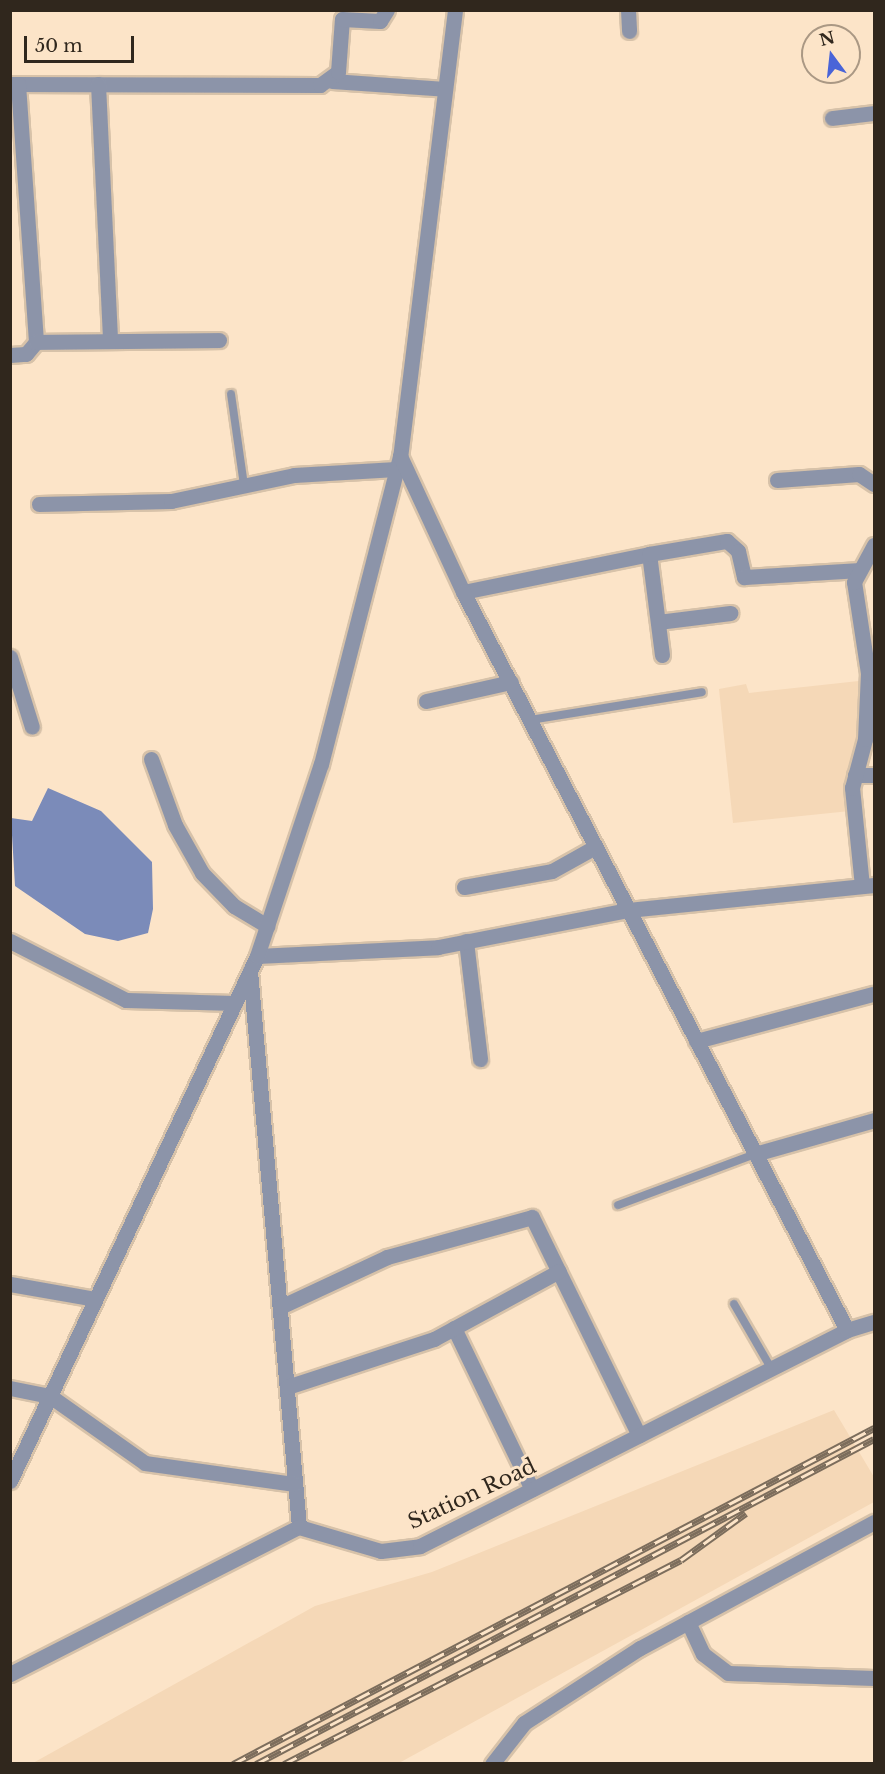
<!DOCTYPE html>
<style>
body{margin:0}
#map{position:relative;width:885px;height:1774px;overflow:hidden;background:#fce4c8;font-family:"Libre Baskerville",serif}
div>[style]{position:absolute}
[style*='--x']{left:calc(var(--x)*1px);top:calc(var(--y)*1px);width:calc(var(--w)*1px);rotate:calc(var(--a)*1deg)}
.built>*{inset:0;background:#f5d8b7}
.water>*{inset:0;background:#7b8bb9}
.roads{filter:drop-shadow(2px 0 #d7c2a9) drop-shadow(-2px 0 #d7c2a9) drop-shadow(0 2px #d7c2a9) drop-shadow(0 -2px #d7c2a9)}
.service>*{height:8px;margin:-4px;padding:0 4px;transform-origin:4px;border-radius:4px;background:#8c94a9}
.minor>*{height:15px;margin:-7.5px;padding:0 7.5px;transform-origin:7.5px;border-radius:7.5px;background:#8c94a9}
.tertiary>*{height:15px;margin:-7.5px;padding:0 7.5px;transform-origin:7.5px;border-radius:7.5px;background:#8c94a9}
.rail>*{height:7px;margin-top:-3.5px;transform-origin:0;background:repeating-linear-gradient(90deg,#fce4c8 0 14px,#7c6d5c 0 28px);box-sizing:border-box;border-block:2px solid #7c6d5c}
span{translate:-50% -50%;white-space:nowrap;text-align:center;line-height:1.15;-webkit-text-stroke:6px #fce4c8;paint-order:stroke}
.street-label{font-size:21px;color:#30271d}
.frame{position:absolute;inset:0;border:12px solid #30271d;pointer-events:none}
.north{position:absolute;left:801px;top:24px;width:60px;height:60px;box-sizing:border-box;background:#fce4c8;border:2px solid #aa9884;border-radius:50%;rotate:345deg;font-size:16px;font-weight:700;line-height:24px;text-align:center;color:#30271d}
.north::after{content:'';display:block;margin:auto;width:21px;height:27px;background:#4964d8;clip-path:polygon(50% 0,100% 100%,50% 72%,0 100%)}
.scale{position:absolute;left:24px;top:36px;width:110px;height:27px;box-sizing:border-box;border:3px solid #30271d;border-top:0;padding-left:8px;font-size:18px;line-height:21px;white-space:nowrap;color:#30271d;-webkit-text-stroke:4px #fce4c8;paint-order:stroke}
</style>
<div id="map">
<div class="built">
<div style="clip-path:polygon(868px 680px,867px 761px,853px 764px,850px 811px,733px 823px,719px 689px,746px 684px,749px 693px)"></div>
<div style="clip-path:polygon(834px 1410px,874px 1477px,874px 1502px,399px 1763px,33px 1763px,315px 1606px,432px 1572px)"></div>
</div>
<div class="water">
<div style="clip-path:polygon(48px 788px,101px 811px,152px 862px,153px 909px,148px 933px,118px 941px,85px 934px,15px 886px,11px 818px,32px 821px)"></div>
</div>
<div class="roads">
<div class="service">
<div style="--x:231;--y:394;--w:92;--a:81.9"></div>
<div style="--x:530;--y:720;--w:174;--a:-9.2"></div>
<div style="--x:618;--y:1205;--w:146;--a:-20.4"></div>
<div style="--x:734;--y:1304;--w:74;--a:60"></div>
</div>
<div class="minor">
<div style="--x:628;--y:10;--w:21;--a:87"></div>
<div style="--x:332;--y:81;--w:113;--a:4"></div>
<div style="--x:10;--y:84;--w:310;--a:0.2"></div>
<div style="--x:320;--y:85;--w:22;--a:-36"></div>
<div style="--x:338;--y:72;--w:53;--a:-85.7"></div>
<div style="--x:342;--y:19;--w:38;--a:3"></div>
<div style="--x:380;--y:21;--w:13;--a:-58"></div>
<div style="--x:18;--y:84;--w:259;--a:86"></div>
<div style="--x:98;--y:84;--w:254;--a:87.3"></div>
<div style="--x:832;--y:118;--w:42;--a:-6.8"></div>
<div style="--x:10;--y:355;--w:16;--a:-4"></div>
<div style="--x:26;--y:354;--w:16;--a:-50"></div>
<div style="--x:36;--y:342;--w:183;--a:-0.6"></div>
<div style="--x:777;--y:480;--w:82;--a:-4.2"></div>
<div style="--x:859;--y:474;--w:18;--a:34"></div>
<div style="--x:39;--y:504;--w:132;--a:-1.3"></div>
<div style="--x:171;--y:501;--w:126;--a:-11.9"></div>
<div style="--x:294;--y:475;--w:102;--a:-3.4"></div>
<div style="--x:463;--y:592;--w:190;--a:-11.5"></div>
<div style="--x:658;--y:622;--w:73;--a:-7.1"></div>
<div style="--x:662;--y:655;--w:102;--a:-97.3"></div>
<div style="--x:649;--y:554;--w:79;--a:-9.5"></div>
<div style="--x:727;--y:541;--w:15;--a:42"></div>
<div style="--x:738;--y:551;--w:27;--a:77"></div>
<div style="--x:744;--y:577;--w:113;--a:-3.5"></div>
<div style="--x:10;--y:657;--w:73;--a:72.6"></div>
<div style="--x:426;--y:701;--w:87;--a:-12.6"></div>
<div style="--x:151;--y:759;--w:70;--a:70"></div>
<div style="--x:175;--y:825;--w:55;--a:60.6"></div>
<div style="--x:202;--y:873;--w:46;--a:45.9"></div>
<div style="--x:234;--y:906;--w:39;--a:31"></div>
<div style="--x:855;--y:775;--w:19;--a:0"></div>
<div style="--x:862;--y:886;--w:99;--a:-95.8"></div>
<div style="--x:852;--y:788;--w:51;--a:-75.1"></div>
<div style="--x:865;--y:739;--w:66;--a:-87.4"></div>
<div style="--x:868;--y:673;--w:92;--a:-98.7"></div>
<div style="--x:854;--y:582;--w:42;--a:-61.6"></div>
<div style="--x:464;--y:887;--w:89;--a:-10.3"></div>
<div style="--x:552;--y:871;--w:49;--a:-29.2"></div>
<div style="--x:10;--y:941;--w:130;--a:27"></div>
<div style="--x:126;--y:1000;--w:109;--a:1.6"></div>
<div style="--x:466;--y:941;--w:119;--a:83.2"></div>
<div style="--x:257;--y:956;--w:181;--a:-2.8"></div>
<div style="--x:438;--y:947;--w:194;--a:-11"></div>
<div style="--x:628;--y:910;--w:247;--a:-5.8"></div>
<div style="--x:250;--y:971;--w:558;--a:84.96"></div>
<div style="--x:696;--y:1041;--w:183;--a:-14.9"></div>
<div style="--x:755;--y:1154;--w:124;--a:-15.9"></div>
<div style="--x:10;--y:1284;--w:86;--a:10"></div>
<div style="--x:280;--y:1307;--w:118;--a:-25"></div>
<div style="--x:387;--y:1257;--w:150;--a:-15.4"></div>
<div style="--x:532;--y:1217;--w:243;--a:63.9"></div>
<div style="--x:454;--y:1328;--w:179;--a:64.2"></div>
<div style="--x:287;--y:1387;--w:155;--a:-18.1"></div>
<div style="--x:434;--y:1339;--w:142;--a:-28.5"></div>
<div style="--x:10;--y:1388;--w:41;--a:11.3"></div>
<div style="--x:50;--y:1396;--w:116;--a:35.2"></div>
<div style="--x:145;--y:1463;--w:151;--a:8"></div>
<div style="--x:10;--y:1481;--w:580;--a:-64.8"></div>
<div style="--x:257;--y:956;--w:202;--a:-71.6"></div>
<div style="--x:321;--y:764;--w:318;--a:-75.6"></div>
<div style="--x:688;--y:1622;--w:35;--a:65"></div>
<div style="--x:703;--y:1654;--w:31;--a:37"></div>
<div style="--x:728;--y:1673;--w:146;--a:2"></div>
<div style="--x:10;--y:1674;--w:324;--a:-27"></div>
<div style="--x:299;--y:1527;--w:85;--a:16.3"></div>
<div style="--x:381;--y:1551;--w:39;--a:-7"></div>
<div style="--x:420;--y:1546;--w:479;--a:-26.8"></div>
<div style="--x:847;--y:1330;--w:28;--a:-17"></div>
</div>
<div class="tertiary">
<div style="--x:455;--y:10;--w:449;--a:97"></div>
<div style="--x:400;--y:456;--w:150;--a:65.1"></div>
<div style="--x:463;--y:592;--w:832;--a:62.51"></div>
<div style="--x:492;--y:1764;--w:52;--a:-52"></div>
<div style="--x:524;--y:1723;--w:138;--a:-32.9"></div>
<div style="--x:640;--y:1648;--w:266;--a:-28.3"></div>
</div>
</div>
<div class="rail">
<div style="--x:233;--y:1764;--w:724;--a:-27.66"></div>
<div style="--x:256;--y:1764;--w:698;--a:-27.74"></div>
<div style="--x:284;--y:1764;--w:446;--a:-27.2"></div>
<div style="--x:681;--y:1560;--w:80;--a:-35.9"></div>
</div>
<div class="street-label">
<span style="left:472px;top:1494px;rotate:-25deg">Station Road</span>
</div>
<div class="frame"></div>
<div class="north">N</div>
<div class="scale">50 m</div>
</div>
